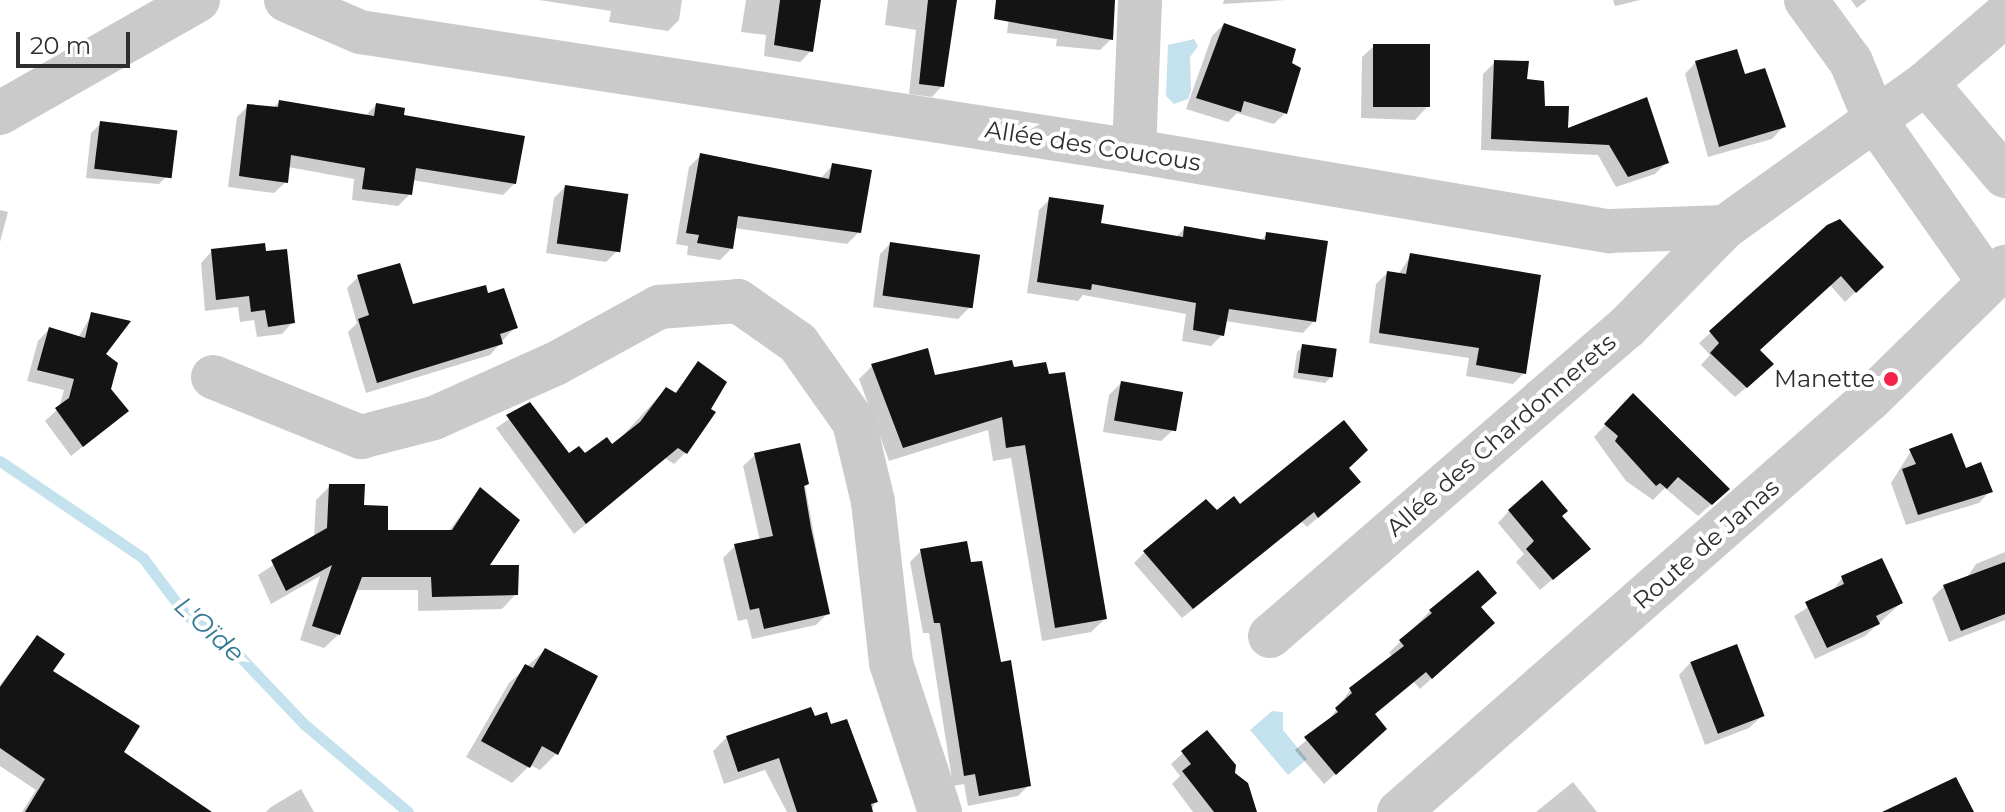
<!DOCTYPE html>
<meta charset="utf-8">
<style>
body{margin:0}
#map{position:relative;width:2005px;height:812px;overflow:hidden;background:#fff;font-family:Montserrat,sans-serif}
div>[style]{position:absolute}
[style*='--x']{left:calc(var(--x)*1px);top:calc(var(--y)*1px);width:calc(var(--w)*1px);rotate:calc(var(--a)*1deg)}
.water>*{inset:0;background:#c4e2ee}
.shadow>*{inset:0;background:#0003}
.stream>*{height:11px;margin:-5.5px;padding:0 5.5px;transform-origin:5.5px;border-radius:5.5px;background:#c4e2ee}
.building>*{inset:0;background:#141414;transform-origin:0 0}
.minor>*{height:44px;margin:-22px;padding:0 22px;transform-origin:22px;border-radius:22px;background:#cacaca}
.dots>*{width:22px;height:22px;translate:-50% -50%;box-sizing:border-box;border:4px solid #fff;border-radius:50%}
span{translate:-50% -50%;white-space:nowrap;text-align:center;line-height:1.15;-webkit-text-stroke:8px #fff;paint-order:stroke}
.street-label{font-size:24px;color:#2d2d2d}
.poi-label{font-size:24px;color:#2d2d2d}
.right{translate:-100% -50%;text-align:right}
.water-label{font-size:26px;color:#357b95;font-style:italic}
.scale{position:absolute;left:16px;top:32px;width:114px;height:36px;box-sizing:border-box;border:4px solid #2d2d2d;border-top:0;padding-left:10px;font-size:24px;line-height:28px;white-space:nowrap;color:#2d2d2d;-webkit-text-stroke:6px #fff;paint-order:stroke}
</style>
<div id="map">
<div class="water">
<div style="clip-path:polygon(1194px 39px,1198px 46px,1190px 57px,1191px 91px,1188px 99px,1174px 104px,1166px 96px,1168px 45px)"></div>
<div style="clip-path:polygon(1272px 711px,1283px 712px,1283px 730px,1307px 759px,1288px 775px,1250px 730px)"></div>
</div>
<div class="shadow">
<div style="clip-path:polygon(539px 0,682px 0,679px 20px,668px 31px,609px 22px,611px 11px)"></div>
<div style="clip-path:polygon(746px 0,819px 0,811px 51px,800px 62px,764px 56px,766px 35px,741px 32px)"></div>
<div style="clip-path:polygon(888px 0,955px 0,942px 86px,932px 97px,909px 94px,916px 30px,885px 25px)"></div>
<div style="clip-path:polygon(1114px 0,1111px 39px,1100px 50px,1056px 46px,1057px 39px,1007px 33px,1011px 0)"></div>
<div style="clip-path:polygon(1224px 0,1286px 0,1223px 4px)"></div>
<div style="clip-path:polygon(1613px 0,1640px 0,1615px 6px)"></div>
<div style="clip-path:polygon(1851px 0,1867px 0,1857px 8px)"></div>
<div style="clip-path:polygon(1223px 25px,1294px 50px,1285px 113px,1274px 124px,1237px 113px,1228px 122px,1186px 109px,1212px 36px)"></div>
<div style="clip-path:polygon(1374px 46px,1426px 108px,1415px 120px,1361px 118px,1362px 57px)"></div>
<div style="clip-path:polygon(1495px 62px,1525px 81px,1565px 131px,1667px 162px,1655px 174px,1616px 187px,1598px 155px,1481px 150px,1483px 74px)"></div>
<div style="clip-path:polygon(1696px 62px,1744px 76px,1783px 127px,1772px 139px,1708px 157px,1685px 74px)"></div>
<div style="clip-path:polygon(279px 102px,364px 117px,376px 105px,515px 183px,503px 195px,412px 180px,410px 194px,398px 206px,352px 200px,354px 179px,288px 167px,286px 182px,274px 193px,228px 187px,237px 117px,248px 106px,273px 108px)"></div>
<div style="clip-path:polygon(101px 123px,169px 174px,159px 184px,86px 178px,91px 133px)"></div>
<div style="clip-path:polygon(701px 155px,820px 179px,832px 166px,859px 232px,847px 244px,734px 228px,731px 249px,720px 260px,687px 255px,688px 246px,676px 244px,689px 167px)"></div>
<div style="clip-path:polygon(565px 187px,617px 251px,606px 262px,546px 253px,554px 198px)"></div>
<div style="clip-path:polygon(1050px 199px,1099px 225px,1175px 238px,1185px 228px,1260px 241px,1267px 234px,1314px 321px,1303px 333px,1225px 321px,1222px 335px,1211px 346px,1182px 341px,1186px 314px,1083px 295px,1078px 301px,1027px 293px,1039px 210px)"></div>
<div style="clip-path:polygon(0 210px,8px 212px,0 242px)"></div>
<div style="clip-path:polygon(1828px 227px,1871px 277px,1845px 302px,1830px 285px,1758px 350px,1761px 375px,1735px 397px,1701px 365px,1710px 355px,1699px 343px)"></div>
<div style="clip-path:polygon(890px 244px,969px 308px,958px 319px,873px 307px,880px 254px)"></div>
<div style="clip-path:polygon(212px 251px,293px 322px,282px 334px,257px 337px,254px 320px,240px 322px,238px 307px,205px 311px,201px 263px)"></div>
<div style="clip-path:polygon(1411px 255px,1524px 373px,1513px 384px,1466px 376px,1469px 358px,1369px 343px,1376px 284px,1387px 273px,1398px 275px)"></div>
<div style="clip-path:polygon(358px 277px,412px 306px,487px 295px,515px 327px,490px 355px,366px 393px,348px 332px,357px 323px,347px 288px)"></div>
<div style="clip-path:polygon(92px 314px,109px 389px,127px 411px,71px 456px,45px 421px,59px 408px,64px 390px,27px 381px,38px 341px,49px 329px,78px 338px)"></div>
<div style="clip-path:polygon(1303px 346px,1331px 377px,1325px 383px,1293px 378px,1297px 352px)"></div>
<div style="clip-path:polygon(699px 364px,685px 453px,674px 464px,665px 458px,574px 534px,496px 428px,530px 405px,568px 456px,612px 447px,666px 389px,674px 394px)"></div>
<div style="clip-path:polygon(872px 366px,934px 377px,1013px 369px,1047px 377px,1105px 619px,1091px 632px,1042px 641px,1011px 458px,993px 461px,988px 430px,889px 461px,859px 379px)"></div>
<div style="clip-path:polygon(1121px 383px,1174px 429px,1161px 441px,1103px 432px,1109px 395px)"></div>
<div style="clip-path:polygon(1621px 408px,1715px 501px,1698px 516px,1665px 488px,1653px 500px,1626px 481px,1594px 437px)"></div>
<div style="clip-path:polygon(798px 446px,828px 613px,816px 625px,752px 639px,747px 619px,738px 621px,723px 558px,735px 546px,760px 541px,743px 466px,755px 455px)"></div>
<div style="clip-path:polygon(1911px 451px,1965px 470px,1990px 491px,1979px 503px,1906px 525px,1891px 483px)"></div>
<div style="clip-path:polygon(1347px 468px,1348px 492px,1307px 527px,1302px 522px,1182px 618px,1134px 563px,1145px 552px,1240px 506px)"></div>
<div style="clip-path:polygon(330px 486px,362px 506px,386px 532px,448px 532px,480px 490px,486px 567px,516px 594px,502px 609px,418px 611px,418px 590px,355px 590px,339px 634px,324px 648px,300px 640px,320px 576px,271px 604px,258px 575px,314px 538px,316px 500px)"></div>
<div style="clip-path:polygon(1509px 511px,1560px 517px,1588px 549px,1540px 590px,1516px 562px,1524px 554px,1498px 523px)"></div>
<div style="clip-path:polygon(921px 551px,999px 664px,1029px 785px,1018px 796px,968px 806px,964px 784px,953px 786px,929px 633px,923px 633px,910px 562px)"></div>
<div style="clip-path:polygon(2005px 552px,2005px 620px,1949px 642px,1932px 598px,1944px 586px,1966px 579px,1976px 564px)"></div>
<div style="clip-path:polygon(1842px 578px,1901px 603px,1865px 636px,1815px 659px,1794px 616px,1831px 593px)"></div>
<div style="clip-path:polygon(1479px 608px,1481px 634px,1420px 689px,1414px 682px,1374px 715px,1373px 740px,1324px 784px,1295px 750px,1327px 723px,1350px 690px,1393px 657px,1389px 653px,1430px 611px)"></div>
<div style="clip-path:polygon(37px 637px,50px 672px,122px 752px,110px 812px,22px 812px,36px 790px,0 766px,0 685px)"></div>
<div style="clip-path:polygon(545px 650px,556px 754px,540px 770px,530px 765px,512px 783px,466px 757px,509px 683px)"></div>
<div style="clip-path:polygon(1691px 662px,1762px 716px,1749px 728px,1705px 745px,1679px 675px)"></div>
<div style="clip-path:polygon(814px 718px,830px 727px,875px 802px,871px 812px,787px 812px,765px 770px,724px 784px,713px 751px,727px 737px)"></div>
<div style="clip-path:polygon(1183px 753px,1233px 774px,1257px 812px,1193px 812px,1172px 784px,1180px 776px,1171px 764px)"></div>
<div style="clip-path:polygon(1573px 782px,1597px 812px,1536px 812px)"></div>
<div style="clip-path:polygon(301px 789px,314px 812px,266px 812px,271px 807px)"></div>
</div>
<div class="stream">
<div style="--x:0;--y:461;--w:173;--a:34.1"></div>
<div style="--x:143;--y:558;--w:71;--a:53"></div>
<div style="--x:186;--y:615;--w:51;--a:34.6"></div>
<div style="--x:228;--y:644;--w:110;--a:46.5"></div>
<div style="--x:304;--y:724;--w:136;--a:40.2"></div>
</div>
<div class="building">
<div style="clip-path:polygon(780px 0,821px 0,813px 52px,774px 45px)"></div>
<div style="clip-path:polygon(928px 0,957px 0,944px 87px,919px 84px)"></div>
<div style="clip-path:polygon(996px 0,1115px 0,1113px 40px,994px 19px)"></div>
<div style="clip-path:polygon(1224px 23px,1296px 49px,1292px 63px,1301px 68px,1287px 114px,1244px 101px,1241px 112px,1196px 98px)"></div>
<div style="left:1373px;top:44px;width:57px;height:63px"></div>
<div style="clip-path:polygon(1737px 49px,1745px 74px,1765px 68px,1786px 127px,1719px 147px,1695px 61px)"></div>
<div style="clip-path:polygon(1494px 60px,1529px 61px,1527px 79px,1544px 81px,1545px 106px,1569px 106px,1568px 128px,1647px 97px,1669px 163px,1628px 177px,1609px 145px,1491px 139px)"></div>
<div style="clip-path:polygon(279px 100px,374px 116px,376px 103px,405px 108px,404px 115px,525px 136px,516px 184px,416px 168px,412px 195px,362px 189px,365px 168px,291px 155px,288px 183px,239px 176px,247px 104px,278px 107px)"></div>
<div style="left:100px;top:121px;width:78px;height:48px;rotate:7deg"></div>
<div style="clip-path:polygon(700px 153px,829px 179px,832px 163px,872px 170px,861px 233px,738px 216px,733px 249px,697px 243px,699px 235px,686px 233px)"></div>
<div style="left:565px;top:185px;width:64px;height:59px;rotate:8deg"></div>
<div style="clip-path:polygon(1049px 197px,1104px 205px,1101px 223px,1183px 237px,1184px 226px,1265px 240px,1266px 232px,1328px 241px,1316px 322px,1229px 309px,1224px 336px,1193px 330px,1196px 303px,1092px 284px,1091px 290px,1037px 282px)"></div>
<div style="clip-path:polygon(1840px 219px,1884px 267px,1856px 293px,1841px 276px,1760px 350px,1774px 364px,1747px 388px,1710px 353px,1719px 343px,1709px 331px,1827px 225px)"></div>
<div style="left:890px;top:242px;width:91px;height:54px;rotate:8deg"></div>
<div style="clip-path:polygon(265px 243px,266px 251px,287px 249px,295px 323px,268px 327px,265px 310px,251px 312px,249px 296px,216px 300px,211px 249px)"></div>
<div style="clip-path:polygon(1410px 253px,1541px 275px,1526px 374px,1476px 365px,1479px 348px,1379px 333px,1387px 271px,1406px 274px)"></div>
<div style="clip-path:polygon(400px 263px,413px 304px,486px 285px,488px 293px,504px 288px,518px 328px,500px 334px,503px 344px,377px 383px,358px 319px,369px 315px,357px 275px)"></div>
<div style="clip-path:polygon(91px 312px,131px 321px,106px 354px,118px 363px,111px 389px,129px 411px,83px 447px,55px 408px,69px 398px,74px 379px,37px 370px,49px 327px,85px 338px)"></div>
<div style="left:1302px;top:344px;width:35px;height:29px;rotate:8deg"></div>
<div style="clip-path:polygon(928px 348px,935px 375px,1012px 360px,1014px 367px,1046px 362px,1049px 374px,1065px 372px,1107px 619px,1055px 628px,1025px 445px,1006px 448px,1002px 417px,903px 448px,871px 364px)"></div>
<div style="clip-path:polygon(698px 361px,727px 382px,711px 409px,716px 412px,687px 454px,678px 448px,586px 524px,506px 415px,530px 402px,569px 453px,579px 446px,585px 453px,607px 437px,612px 444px,640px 422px,666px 387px,676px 393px)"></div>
<div style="left:1121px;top:381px;width:63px;height:40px;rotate:10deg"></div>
<div style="clip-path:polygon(1633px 393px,1730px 489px,1712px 505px,1678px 477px,1667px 489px,1660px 483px,1656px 486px,1615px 441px,1618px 436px,1604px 424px)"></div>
<div style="clip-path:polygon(1344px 420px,1368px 450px,1349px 468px,1361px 482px,1318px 518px,1314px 512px,1193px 609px,1143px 551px,1206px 499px,1217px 510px,1234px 496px,1240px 504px)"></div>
<div style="clip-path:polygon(1952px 433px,1966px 468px,1981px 462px,1993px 492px,1918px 515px,1902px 469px,1916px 464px,1909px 449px)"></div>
<div style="clip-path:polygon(800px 443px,809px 484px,804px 486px,811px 528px,830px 614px,764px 629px,759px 608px,750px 610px,734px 544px,773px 536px,754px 453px)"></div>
<div style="clip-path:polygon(1542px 480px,1568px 511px,1562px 516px,1591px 549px,1553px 580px,1526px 549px,1534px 541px,1508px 510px)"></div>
<div style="clip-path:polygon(329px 484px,365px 484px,364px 505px,388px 506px,388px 530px,452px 530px,480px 487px,520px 520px,490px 565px,519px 565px,518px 595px,432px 597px,431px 577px,362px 577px,340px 635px,312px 626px,332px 565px,286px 591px,271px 560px,327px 528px)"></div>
<div style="clip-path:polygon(967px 541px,971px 562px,982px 561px,1001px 662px,1011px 660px,1031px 786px,979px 796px,975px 774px,964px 776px,940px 623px,934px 623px,920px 549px)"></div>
<div style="clip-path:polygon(1882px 558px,1903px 603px,1876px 616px,1880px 624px,1827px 648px,1805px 602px,1844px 584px,1841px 576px)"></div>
<div style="clip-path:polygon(2005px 562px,2005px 614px,1961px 631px,1943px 585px)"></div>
<div style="clip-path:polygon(1478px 570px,1497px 593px,1481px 607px,1495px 623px,1432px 679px,1426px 672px,1375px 714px,1387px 729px,1336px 775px,1304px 737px,1338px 712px,1335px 708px,1352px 693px,1349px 688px,1404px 646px,1399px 640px,1432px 613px,1429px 610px)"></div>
<div style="clip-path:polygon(37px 635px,65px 654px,53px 671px,140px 726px,124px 752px,212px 812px,25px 812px,45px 779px,0 748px,0 687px)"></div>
<div style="left:1737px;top:644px;width:77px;height:50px;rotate:69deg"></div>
<div style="clip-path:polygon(545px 648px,598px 676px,558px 755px,542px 746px,530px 768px,481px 741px,525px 664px,533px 668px)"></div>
<div style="clip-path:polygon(811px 707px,815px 716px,827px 712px,831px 724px,847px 719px,878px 802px,871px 804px,873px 812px,797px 812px,779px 758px,738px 772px,726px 736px)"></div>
<div style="clip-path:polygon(1207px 730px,1236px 765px,1235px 773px,1248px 783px,1257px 812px,1214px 812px,1182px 771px,1191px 764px,1181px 751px)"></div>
<div style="clip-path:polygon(1956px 777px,1974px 812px,1882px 812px)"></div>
</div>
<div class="minor">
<div style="--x:286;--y:0;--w:81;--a:23.4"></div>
<div style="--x:360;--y:32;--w:783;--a:8.74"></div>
<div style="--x:1134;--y:151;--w:482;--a:9.6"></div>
<div style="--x:1609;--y:231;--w:116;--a:-2"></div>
<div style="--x:1725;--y:227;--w:247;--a:-35.6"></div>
<div style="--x:1926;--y:83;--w:104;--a:-40.7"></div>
<div style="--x:1806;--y:0;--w:77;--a:54"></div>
<div style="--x:1851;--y:62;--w:63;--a:67.5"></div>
<div style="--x:1875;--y:120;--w:198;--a:54.9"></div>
<div style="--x:1926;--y:83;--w:122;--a:49.7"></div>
<div style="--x:0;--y:113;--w:228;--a:-29.7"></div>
<div style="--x:1134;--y:151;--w:151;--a:-87.7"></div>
<div style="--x:213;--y:377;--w:160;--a:22.1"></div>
<div style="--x:361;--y:437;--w:75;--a:-14.6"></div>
<div style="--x:434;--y:418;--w:133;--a:-24.1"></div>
<div style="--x:555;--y:364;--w:119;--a:-28.7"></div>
<div style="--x:659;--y:307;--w:79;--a:-4.3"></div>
<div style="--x:738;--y:301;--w:73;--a:35"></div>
<div style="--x:798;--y:343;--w:97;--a:54.7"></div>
<div style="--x:854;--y:422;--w:82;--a:76.6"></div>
<div style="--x:873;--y:502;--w:162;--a:83.6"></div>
<div style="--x:891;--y:663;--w:157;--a:71.8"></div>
<div style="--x:1270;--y:636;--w:471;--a:-40.9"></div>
<div style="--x:1626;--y:328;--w:141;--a:-45.6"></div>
<div style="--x:1399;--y:812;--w:626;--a:-41.25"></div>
<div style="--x:1870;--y:399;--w:189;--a:-44.4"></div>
</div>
<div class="dots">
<div style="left:1891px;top:379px;background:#f22248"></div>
</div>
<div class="street-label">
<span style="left:1093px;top:146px;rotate:9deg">Allée des Coucous</span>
<span style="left:1501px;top:435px;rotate:-41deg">Allée des Chardonnerets</span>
<span style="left:1706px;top:544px;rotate:-41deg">Route de Janas</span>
</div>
<div class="poi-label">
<span class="right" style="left:1875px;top:379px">Manette</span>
</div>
<div class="water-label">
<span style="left:209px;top:630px;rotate:42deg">L'Oïde</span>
</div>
<div class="scale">20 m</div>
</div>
